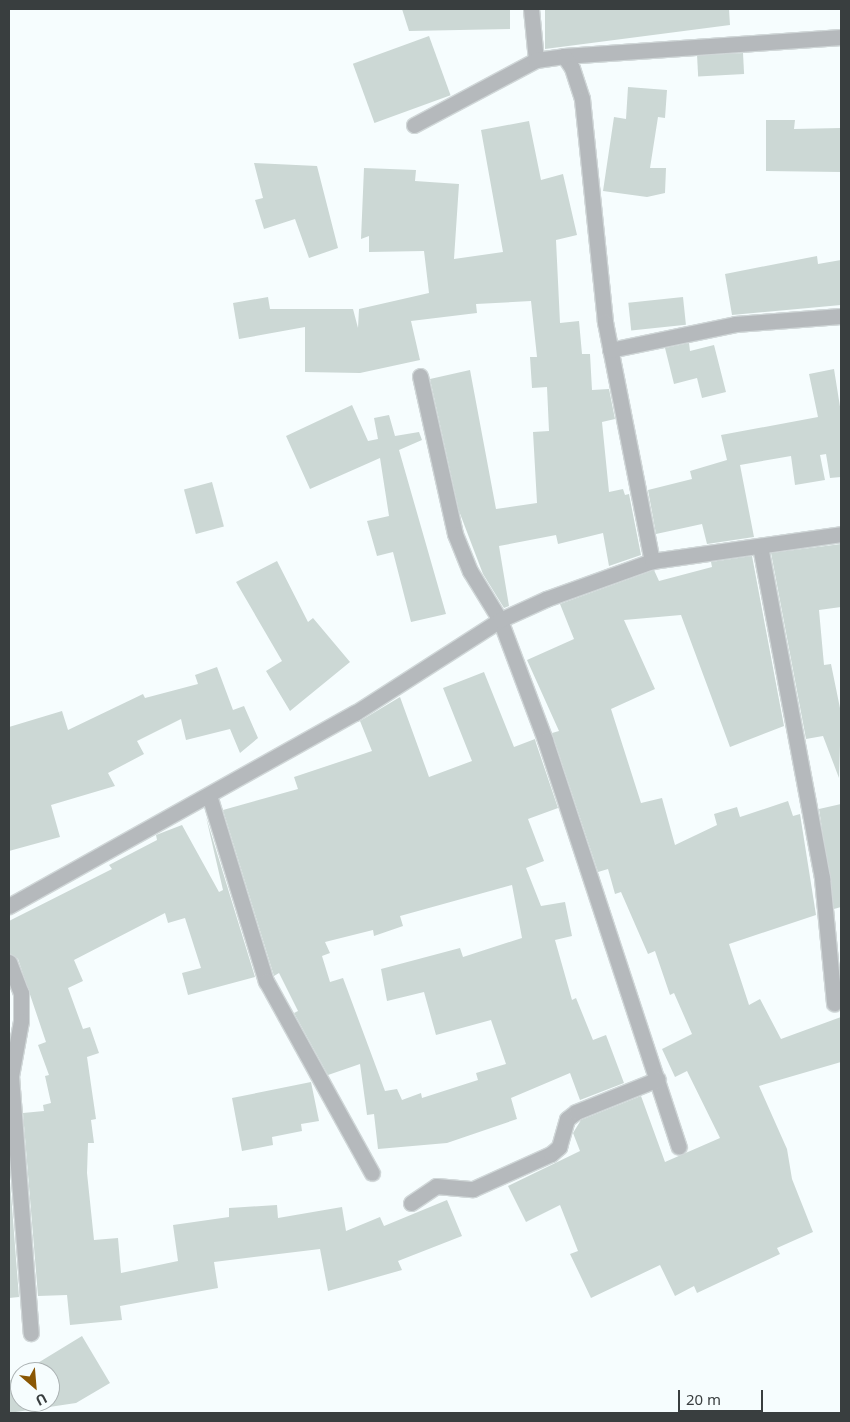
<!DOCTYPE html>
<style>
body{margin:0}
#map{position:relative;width:850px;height:1422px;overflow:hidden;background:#f6fdfe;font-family:"Noto Sans",sans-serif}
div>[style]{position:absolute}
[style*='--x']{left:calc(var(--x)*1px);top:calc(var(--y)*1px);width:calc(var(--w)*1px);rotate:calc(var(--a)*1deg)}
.building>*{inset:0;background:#ccd8d5;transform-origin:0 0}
.roads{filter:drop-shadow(1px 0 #d0d7d8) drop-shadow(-1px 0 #d0d7d8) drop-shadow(0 1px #d0d7d8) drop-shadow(0 -1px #d0d7d8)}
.street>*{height:15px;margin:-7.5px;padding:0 7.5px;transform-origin:7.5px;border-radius:7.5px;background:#b5b9bc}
span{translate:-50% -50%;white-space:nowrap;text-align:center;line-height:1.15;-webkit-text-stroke:4px #f6fdfe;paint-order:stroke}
.frame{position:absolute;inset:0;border:10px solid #393e3f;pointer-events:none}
.north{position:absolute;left:10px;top:1362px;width:50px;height:50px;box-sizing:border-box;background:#f6fdfe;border:1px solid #aab1b2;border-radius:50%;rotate:153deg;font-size:14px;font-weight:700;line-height:20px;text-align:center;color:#393e3f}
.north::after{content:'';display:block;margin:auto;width:18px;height:22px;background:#8a5703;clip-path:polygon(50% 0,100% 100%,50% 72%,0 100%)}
.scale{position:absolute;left:678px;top:1390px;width:85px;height:22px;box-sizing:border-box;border:2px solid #393e3f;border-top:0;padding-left:6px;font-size:15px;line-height:18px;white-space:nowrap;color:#393e3f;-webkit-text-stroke:4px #f6fdfe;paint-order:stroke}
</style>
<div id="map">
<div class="building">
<div style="clip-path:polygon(402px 9px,510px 9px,510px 29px,409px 31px)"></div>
<div style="clip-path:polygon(545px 9px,729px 9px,730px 25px,545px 49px)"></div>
<div style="left:429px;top:36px;width:63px;height:81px;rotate:70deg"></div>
<div style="left:743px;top:53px;width:21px;height:46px;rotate:87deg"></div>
<div style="clip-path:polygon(628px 87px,667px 90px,665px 118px,658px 117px,650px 168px,666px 168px,665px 193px,647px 197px,603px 191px,614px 117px,626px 119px)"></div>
<div style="clip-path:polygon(766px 120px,795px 120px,794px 129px,841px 128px,841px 172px,766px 171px)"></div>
<div style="clip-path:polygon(529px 121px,541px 180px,563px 174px,577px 235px,556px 240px,560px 323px,579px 321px,582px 354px,590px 354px,592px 390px,609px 389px,615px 419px,602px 422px,609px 492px,623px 489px,625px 495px,629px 494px,641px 555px,609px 566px,603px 533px,558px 544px,556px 535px,499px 546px,509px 606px,504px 608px,483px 574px,459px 511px,430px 379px,470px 370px,496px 509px,537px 503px,533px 432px,549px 431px,547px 387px,532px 388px,530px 357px,537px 357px,531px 301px,476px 304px,477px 313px,411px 321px,420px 360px,360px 373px,305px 372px,305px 327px,239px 339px,233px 303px,268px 297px,270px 309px,353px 309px,358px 328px,359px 309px,429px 293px,424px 251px,369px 252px,369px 236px,361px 239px,364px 168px,416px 170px,415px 181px,459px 184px,454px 259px,503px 252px,481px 130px)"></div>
<div style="clip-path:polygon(254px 163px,317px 166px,338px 248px,309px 258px,295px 219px,264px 229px,255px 200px,263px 198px)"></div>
<div style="clip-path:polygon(817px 256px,818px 264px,841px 260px,841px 305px,732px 315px,725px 274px)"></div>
<div style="left:683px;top:297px;width:28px;height:55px;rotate:84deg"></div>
<div style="clip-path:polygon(689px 343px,690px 351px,714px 345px,726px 392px,702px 398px,697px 378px,674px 384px,665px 348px)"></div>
<div style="clip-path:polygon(834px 369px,841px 413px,841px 477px,830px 478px,826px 454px,820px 455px,825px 480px,795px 485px,791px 456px,740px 465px,754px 537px,707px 544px,702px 524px,656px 534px,648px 490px,692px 479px,690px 471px,727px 460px,721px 435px,818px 417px,809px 374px)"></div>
<div style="clip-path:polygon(352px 405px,368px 441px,378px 439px,374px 418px,389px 415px,395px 436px,419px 432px,422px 440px,399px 450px,446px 614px,411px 622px,393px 552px,377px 556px,367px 521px,389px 516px,380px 458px,310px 489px,286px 436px)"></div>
<div style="left:212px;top:482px;width:46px;height:29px;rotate:75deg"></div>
<div style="clip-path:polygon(841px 544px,841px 607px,819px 610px,824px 665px,831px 664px,841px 713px,839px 778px,823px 736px,806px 739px,771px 553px)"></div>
<div style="clip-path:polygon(752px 556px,784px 726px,730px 747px,681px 615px,624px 620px,655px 689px,611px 709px,641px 803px,662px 798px,675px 845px,717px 825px,714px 814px,737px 807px,740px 817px,788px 801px,793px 816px,800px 814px,816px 915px,729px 944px,749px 1005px,760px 999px,781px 1039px,841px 1017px,841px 1062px,759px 1086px,787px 1149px,792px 1179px,813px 1232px,777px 1248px,780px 1254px,697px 1293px,694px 1286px,675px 1296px,660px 1265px,591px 1298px,570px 1254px,578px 1251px,560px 1205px,526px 1222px,508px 1186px,580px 1151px,573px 1133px,581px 1120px,641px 1096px,665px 1162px,720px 1138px,687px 1071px,675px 1077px,662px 1049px,692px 1034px,674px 993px,670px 995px,655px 951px,648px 954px,621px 892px,615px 894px,608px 869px,598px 872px,552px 733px,559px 731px,527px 660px,574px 639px,560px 604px,654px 570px,659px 581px,712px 567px,711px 562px)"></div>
<div style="clip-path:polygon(277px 561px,308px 622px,313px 618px,350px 662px,290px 711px,266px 671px,282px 661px,236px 582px)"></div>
<div style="clip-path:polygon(217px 667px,233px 710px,244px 706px,258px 738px,240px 753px,230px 729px,186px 740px,181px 719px,137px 741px,144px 754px,108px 773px,115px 786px,51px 805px,60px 837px,9px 851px,9px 727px,62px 711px,68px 730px,143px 694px,145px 698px,198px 684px,195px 675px)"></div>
<div style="clip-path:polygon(evenodd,484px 672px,514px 747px,535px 739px,536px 743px,558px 808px,528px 819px,544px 861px,526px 868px,541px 906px,565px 902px,572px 936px,555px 940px,572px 1000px,576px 998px,593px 1040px,606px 1035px,624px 1083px,580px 1100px,570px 1073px,511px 1098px,517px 1119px,447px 1143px,378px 1149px,374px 1114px,367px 1115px,360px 1064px,328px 1075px,294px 1013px,298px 1011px,279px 973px,274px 976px,223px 810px,298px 789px,294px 777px,372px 751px,360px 721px,400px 697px,429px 777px,472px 761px,443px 688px,484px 672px,512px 885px,522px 938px,463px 957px,460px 948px,381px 969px,387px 1001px,424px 992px,436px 1035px,491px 1020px,506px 1064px,476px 1073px,478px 1080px,422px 1098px,421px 1093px,402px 1100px,397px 1089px,385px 1091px,343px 978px,330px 982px,322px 956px,330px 953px,325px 942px,373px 930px,374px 936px,403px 926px,400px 916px,512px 885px)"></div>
<div style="clip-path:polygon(841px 804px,841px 907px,834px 909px,819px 809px)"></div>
<div style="clip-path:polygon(206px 817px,255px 977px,188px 995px,182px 973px,201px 968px,185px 918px,168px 923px,165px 913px,74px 960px,83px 981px,68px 988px,83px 1029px,90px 1027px,99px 1053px,87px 1057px,96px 1119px,91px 1120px,94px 1143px,88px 1143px,87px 1173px,94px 1240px,118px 1238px,121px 1273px,178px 1261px,173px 1225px,229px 1217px,229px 1208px,277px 1205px,278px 1218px,342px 1207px,346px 1231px,380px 1217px,384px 1226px,447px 1200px,462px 1236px,398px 1261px,402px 1270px,328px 1291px,320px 1249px,214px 1262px,218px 1288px,120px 1306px,122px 1320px,70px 1325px,67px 1295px,38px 1296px,23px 1113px,44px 1111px,43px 1105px,51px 1103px,45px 1076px,49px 1075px,38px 1045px,46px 1042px,18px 959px,9px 953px,9px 921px,112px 869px,109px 865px,157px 840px,156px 835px,182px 825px,219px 892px,223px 890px)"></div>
<div style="clip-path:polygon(311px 1082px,319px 1121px,301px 1124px,302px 1131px,272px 1137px,273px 1145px,242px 1151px,232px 1098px)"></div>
<div style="clip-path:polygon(9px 1168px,19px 1297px,9px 1298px)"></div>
<div style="clip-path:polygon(82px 1336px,110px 1383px,76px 1403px,9px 1413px,9px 1381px,20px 1374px,20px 1402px,50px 1402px,50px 1372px,23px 1372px)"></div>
</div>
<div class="roads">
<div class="street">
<div style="--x:531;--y:9;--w:51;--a:84.4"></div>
<div style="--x:564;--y:56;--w:278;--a:-3.9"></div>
<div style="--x:414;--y:125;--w:138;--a:-28"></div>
<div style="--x:536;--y:60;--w:28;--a:-8"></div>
<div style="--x:564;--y:56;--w:14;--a:56"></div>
<div style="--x:572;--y:68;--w:33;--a:72"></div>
<div style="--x:582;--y:99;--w:224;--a:84.1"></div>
<div style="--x:605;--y:322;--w:244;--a:78.9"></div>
<div style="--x:610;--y:350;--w:128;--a:-11.7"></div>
<div style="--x:735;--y:324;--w:106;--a:-4.3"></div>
<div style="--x:420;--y:376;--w:162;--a:77.5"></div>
<div style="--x:455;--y:534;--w:40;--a:68"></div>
<div style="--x:470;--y:571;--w:57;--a:58.5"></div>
<div style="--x:500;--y:620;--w:128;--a:69.4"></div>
<div style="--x:545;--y:740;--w:428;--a:71.8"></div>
<div style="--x:760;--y:546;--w:338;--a:79.4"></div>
<div style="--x:822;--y:878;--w:126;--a:84.5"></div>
<div style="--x:209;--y:795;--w:195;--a:73"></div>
<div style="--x:266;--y:981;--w:219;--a:61.1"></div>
<div style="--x:9;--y:906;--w:396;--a:-29.2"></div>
<div style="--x:355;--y:713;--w:172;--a:-32.7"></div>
<div style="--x:500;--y:620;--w:51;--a:-24.5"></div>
<div style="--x:546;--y:599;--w:113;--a:-19.7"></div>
<div style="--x:652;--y:561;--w:191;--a:-8.1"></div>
<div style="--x:9;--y:962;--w:33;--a:69"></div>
<div style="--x:21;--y:993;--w:28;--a:90"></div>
<div style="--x:21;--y:1021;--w:56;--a:100.3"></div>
<div style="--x:11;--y:1076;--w:258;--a:85.6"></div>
<div style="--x:411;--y:1203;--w:30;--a:-34"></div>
<div style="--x:436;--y:1186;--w:37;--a:5"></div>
<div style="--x:473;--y:1189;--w:85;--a:-24.2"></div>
<div style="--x:551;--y:1154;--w:11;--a:-41"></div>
<div style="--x:559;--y:1147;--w:29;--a:-74"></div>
<div style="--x:567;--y:1119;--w:11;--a:-38"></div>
<div style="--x:576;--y:1112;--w:88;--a:-21.9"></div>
</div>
</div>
<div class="frame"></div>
<div class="north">U</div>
<div class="scale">20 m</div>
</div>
